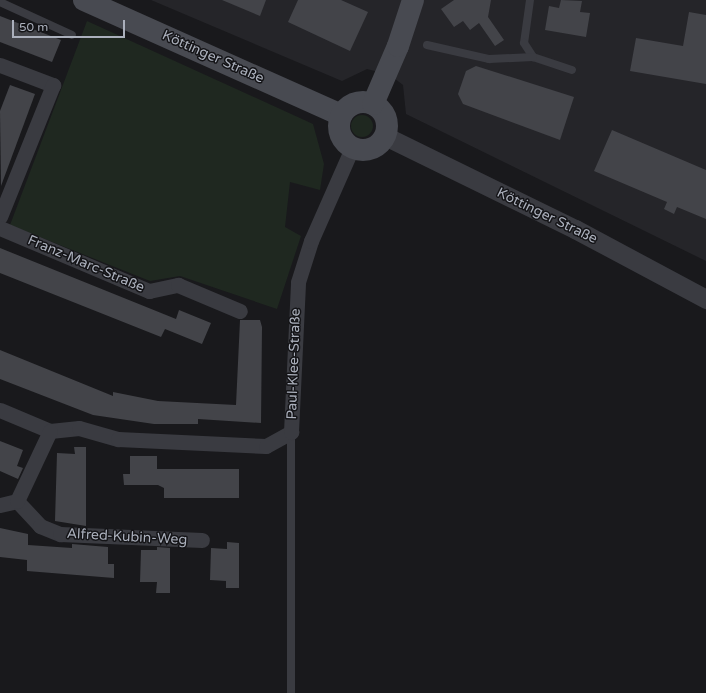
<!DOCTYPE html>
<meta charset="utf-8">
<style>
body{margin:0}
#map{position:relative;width:706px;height:693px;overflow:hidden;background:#19191c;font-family:"Varela Round",sans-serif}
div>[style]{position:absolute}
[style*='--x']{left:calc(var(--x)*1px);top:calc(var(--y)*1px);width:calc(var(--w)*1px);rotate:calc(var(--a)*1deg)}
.built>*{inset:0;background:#252529}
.green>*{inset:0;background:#1f2820}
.round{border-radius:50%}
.building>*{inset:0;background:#434449}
.service>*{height:8px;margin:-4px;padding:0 4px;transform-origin:4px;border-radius:4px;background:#3a3b41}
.minor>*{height:15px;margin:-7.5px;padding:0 7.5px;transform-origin:7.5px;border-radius:7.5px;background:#3a3b41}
.tertiary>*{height:19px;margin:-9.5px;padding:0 9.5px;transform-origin:9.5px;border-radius:9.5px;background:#3a3b41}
.secondary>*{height:22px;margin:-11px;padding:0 11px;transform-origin:11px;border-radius:11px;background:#484a51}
.secondary>.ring{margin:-11px;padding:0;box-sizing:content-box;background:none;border:22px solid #484a51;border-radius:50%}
span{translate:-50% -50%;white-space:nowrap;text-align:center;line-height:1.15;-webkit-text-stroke:3px #141417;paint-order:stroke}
.street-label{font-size:14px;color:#abb0bc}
.scale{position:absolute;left:12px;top:20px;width:113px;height:18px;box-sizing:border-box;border:2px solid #abb0bc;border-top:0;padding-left:5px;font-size:12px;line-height:14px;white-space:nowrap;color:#abb0bc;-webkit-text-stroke:3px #141417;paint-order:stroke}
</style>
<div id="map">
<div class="built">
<div style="clip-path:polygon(151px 0,706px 0,706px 261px,406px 114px,403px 85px,390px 75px,367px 69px,342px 81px)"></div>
</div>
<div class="green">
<div style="clip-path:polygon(87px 21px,313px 124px,324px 164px,320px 190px,290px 182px,285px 227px,301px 236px,277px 309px,180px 276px,150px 281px,10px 225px)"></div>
<div class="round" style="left:351px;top:115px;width:22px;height:22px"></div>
</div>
<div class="building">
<div style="clip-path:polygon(222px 0,266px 0,260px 16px)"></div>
<div style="clip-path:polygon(298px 0,341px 0,368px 12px,350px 51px,288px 22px)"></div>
<div style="clip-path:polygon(454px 0,491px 0,488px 17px,504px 40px,495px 46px,479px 23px,470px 30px,463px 21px,454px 27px,441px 9px)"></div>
<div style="clip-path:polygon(561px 0,582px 1px,580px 12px,590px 13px,586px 37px,545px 30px,549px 6px,559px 8px)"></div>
<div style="clip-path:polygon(689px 12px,706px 15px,706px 84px,630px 71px,636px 38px,683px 46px)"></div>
<div style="clip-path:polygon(0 16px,61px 40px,52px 62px,0 42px)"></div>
<div style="clip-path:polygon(476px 66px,574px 97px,560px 140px,463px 104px,458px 94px,466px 71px)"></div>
<div style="clip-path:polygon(10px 85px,35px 94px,1px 186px,0 111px)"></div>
<div style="clip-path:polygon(612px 130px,706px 170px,706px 219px,677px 207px,674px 214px,664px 209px,667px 202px,594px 171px)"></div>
<div style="clip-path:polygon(0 248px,176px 319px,179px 310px,211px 323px,202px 344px,165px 329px,161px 337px,0 273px)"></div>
<div style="clip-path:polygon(240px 320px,260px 320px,262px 327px,261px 423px,198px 419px,198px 424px,154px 424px,93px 415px,0 379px,0 350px,113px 396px,113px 392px,158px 401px,236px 405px)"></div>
<div style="clip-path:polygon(0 441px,23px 450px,17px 466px,23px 468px,18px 479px,0 471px)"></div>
<div style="clip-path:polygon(74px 447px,86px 447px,86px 526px,55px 521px,57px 453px,75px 454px)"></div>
<div style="clip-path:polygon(130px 456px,157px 456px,157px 469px,239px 469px,239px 498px,164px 498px,164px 488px,158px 485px,124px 485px,123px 474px,130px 474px)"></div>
<div style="clip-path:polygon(0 528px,28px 534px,28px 545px,72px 548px,72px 544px,108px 547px,108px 564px,114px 564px,114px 578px,27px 571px,27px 560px,0 557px)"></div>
<div style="clip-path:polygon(227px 542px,239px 543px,239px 588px,226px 588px,226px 581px,210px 580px,211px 548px,227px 549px)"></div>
<div style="clip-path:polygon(157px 547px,170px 548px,170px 593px,156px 593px,157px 582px,140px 582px,141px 550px,157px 550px)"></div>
</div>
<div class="service">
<div style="--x:530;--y:0;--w:43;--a:97.9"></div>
<div style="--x:524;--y:43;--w:17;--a:57"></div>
<div style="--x:533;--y:57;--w:41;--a:18.4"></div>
<div style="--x:0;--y:2;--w:79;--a:24.6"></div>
<div style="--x:427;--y:45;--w:64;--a:12.7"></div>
<div style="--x:489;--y:59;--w:44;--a:-2.6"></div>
<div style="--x:291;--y:693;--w:261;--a:-90"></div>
</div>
<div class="minor">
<div style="--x:0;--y:65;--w:57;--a:20.7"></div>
<div style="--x:53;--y:85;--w:142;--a:111.9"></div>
<div style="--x:0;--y:228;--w:162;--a:22.9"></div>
<div style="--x:149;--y:291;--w:30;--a:-12"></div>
<div style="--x:178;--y:285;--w:67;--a:22.8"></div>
<div style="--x:0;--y:410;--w:54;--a:22.8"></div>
<div style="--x:50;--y:431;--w:29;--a:-6"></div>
<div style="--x:79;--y:428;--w:41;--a:15.8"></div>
<div style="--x:118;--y:439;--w:148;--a:2.7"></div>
<div style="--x:266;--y:446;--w:29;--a:-29"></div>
<div style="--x:291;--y:432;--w:150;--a:-87.3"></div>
<div style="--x:298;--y:282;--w:43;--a:-72.4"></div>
<div style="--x:311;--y:241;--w:102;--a:-66.2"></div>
<div style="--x:17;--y:501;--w:34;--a:47"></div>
<div style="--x:40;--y:526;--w:22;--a:22"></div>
<div style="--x:60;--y:534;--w:142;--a:2.4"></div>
<div style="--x:0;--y:505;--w:17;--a:-13"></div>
<div style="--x:17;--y:501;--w:77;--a:-64.8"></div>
</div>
<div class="tertiary">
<div style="--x:385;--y:136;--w:212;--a:26.1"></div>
<div style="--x:575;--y:229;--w:149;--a:28.1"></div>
</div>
<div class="secondary">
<div style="--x:84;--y:0;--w:282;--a:24.1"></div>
<div class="ring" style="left:339px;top:102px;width:26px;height:26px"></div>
<div style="--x:373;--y:104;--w:63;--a:-66.7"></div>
<div style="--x:398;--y:46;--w:48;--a:-71.9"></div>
</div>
<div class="street-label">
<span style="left:213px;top:57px;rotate:24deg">Köttinger Straße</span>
<span style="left:547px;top:216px;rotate:26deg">Köttinger Straße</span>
<span style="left:86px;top:264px;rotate:23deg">Franz-Marc-Straße</span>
<span style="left:294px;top:364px;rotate:-88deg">Paul-Klee-Straße</span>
<span style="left:127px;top:537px;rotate:3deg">Alfred-Kubin-Weg</span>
</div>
<div class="scale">50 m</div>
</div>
